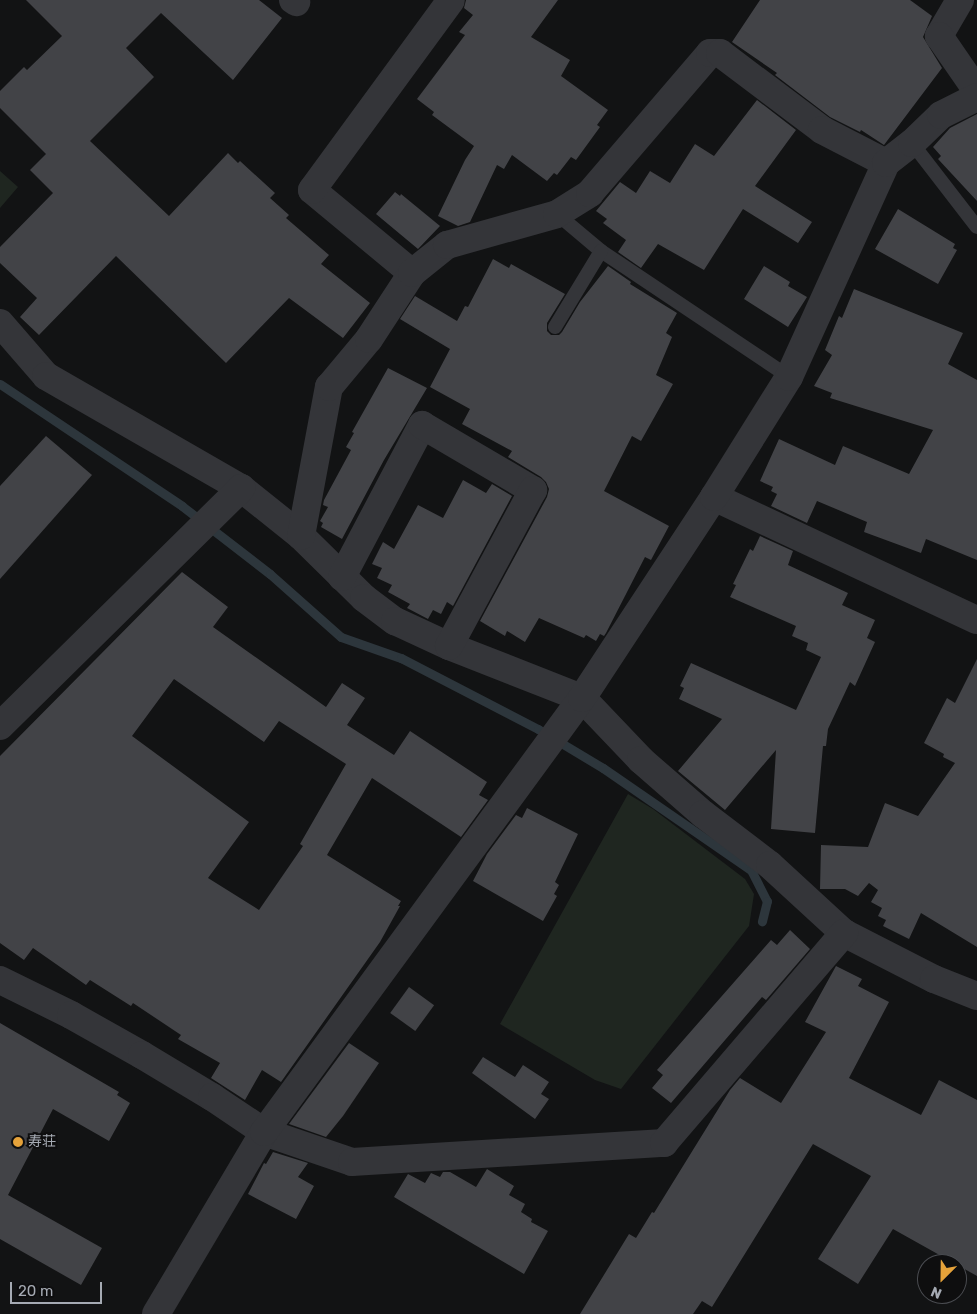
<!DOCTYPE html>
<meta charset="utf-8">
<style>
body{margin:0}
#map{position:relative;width:977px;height:1314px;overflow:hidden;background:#121314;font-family:Rubik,"Noto Sans JP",sans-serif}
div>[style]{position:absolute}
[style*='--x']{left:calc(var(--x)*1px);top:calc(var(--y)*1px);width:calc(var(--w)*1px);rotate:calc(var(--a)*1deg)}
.green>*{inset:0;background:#1f2620}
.stream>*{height:9px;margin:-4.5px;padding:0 4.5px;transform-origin:4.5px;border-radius:4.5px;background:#2d363c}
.building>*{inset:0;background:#424347;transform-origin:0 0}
.lane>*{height:14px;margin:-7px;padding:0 7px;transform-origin:7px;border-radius:7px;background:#343539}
.street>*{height:28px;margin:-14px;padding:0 14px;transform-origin:14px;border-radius:14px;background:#343539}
.dots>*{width:14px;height:14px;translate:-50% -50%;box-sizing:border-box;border:2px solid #0e0e0f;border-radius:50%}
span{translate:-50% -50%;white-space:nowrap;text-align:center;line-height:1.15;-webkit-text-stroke:4px #0e0e0f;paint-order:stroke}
.poi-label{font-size:14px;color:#a5aab3}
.left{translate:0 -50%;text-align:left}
.north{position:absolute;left:917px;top:1254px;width:50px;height:50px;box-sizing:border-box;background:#0e0e0f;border:1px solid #4a4c51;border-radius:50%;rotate:203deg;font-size:14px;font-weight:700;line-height:20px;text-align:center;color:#a5aab3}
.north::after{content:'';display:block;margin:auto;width:18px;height:22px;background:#e5a23a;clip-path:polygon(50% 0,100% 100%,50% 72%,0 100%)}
.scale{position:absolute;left:10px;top:1282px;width:92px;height:22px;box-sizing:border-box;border:2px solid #a5aab3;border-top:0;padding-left:6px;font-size:15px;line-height:18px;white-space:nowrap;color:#a5aab3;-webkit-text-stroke:4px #0e0e0f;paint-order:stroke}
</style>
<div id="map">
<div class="green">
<div style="clip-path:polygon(0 171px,18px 187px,0 208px)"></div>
<div style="clip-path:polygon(628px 794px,653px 809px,745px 879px,754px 894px,749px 926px,621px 1089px,595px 1080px,500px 1024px)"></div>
</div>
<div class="stream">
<div style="--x:0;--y:384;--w:219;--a:33.8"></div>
<div style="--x:182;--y:506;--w:111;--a:37.7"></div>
<div style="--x:270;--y:574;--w:95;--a:41.6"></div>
<div style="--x:341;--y:637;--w:64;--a:19.3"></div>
<div style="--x:401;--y:658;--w:154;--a:27.4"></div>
<div style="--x:538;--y:729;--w:76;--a:31"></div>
<div style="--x:603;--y:768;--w:180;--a:34.6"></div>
<div style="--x:751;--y:870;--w:35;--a:63"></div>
<div style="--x:767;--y:901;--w:21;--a:104"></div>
</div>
<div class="building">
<div style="clip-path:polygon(26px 0,259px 0,282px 18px,233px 80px,161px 13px,126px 48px,154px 77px,90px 141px,169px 216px,228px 153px,238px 163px,240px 161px,275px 193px,270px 198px,289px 215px,286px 218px,329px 255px,321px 264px,370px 303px,343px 338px,289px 298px,226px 363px,116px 256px,39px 335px,20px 317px,37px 298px,0 263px,0 247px,53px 193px,30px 170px,46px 154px,0 108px,0 91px,24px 67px,27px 70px,62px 36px)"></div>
<div style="clip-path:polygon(466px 0,558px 0,531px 37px,570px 60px,561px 76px,608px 110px,597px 125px,600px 127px,576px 160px,571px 157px,557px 175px,554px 173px,547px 181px,512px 155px,504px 169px,497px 165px,470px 222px,458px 226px,438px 216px,465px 160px,474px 146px,432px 115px,434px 112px,417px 99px,465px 35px,459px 32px,473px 15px,464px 8px)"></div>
<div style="clip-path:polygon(760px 0,910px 0,932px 16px,923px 37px,942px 68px,884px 145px,861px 130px,860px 132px,830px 117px,775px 75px,777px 73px,732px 42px)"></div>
<div style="clip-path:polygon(757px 100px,796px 130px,755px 186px,812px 222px,798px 243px,743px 209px,704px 270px,658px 244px,641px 268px,618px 252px,626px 240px,603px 223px,607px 219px,596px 211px,620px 182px,636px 193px,650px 171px,670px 183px,695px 144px,714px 156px)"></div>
<div style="clip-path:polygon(977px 114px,977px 201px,938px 159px,941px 156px,933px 147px,950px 128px)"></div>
<div style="clip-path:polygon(395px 192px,400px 196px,401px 194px,440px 226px,418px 249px,376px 214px)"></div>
<div style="clip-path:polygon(898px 209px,955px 244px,953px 248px,957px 250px,938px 284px,875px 249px)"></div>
<div style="clip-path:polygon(493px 259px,509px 268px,511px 264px,565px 294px,547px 323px,547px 331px,551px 335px,559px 335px,562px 332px,580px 302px,608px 266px,631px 282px,630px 284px,677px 313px,666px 333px,672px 337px,656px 375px,673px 384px,641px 441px,632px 436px,604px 491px,669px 526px,651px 560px,645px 557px,606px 633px,604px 636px,600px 634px,596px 641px,586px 635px,584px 638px,539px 618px,525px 642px,507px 631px,505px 636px,480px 621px,547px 497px,549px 489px,546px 482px,541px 477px,508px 457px,512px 451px,462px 424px,470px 409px,430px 387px,450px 349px,400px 319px,415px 296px,457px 321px,465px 306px,468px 307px)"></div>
<div style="clip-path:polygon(764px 266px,790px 282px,788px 286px,807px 297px,788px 327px,744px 299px)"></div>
<div style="clip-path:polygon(854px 289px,963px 333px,948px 364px,977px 380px,977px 560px,926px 539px,921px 553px,864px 532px,867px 522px,817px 501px,807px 523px,771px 506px,777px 494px,771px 491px,773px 487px,760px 481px,779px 439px,835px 465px,843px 446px,909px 474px,933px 430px,830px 398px,832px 393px,814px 386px,832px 355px,825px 350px,839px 316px,842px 318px)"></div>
<div style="clip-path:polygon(388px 368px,427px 388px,384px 460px,342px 539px,321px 527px,323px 523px,320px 521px,328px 507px,323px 505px,324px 500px,351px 450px,346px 447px,354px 433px,352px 432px)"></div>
<div style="clip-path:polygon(46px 436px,92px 475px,0 579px,0 486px)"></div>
<div style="clip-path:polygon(463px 480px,486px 493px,492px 484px,512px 496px,453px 606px,447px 602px,441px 614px,433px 610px,428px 619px,407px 608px,410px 604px,388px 592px,392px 585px,377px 578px,382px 568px,372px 564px,383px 542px,394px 549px,418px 505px,443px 518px)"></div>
<div style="clip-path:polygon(760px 536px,793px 551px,788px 565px,848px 593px,842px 605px,875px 620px,867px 638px,875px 642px,855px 686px,850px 682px,828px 729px,826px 746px,823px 746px,815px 833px,771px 829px,776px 750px,725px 810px,678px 771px,722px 719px,679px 699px,684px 688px,680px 686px,691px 663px,796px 710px,821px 657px,806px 650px,808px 643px,792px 636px,796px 626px,730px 597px,736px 585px,733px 584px,750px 549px,753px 551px)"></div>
<div style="clip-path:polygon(evenodd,182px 572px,228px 607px,213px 627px,326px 707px,342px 683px,365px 698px,347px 725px,394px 755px,410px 731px,487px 782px,479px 795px,488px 800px,461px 837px,372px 778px,327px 855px,401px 901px,398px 906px,400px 906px,380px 942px,281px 1082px,262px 1070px,245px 1100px,211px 1078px,220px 1063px,178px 1039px,181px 1035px,133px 1003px,131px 1006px,90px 980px,86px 985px,33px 948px,24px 960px,0 943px,0 756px,182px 572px,174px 679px,264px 742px,279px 721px,346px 764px,300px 844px,303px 846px,259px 910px,208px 878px,249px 822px,132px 736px,174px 679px)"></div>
<div style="clip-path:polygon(977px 659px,977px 947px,921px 913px,909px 939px,883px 926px,886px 920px,878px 916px,882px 908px,871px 902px,878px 890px,869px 883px,858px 896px,845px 889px,820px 889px,821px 845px,868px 847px,885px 803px,918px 816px,955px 763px,943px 757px,944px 754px,924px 743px,947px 698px,955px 703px)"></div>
<div style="clip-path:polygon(527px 808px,578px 834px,555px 882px,559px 885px,554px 894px,557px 896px,543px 921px,473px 881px,487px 854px,516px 815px,522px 818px)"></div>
<div style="clip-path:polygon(790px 930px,810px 949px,766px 1000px,762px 997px,671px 1103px,652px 1088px,663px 1075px,657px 1070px,771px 940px,777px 945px)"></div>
<div style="clip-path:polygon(836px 966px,862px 979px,858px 986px,889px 1002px,849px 1078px,921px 1115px,939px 1080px,977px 1100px,977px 1276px,893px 1229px,858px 1284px,818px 1259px,871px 1176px,813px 1144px,712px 1307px,702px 1301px,693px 1314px,580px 1314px,629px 1234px,636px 1238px,652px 1212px,654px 1213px,730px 1090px,740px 1078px,781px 1103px,826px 1032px,805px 1022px)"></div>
<div style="left:409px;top:987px;width:31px;height:32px;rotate:36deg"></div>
<div style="clip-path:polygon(0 1023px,119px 1092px,117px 1095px,130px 1103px,109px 1141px,53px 1109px,8px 1195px,102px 1248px,81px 1285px,0 1239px)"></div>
<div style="clip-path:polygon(349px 1043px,379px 1063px,343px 1116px,326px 1137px,289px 1124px)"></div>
<div style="clip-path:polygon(483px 1057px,515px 1077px,523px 1065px,549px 1082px,541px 1094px,549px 1099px,535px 1119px,472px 1073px)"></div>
<div style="clip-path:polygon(273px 1152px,308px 1163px,298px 1177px,314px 1186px,296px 1219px,248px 1194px,264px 1163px,266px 1164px)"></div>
<div style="clip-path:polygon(487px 1169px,514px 1186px,509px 1195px,525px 1204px,521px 1212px,532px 1219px,531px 1222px,548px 1231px,524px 1274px,394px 1197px,408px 1174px,425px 1183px,431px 1173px,440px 1177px,443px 1172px,450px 1172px,476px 1187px)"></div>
</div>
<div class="lane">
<div style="--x:912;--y:143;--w:106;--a:52.3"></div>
<div style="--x:557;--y:214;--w:57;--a:40.1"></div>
<div style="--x:601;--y:251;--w:226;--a:33.8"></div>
<div style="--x:555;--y:327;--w:89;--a:-58.8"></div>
</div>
<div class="street">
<div style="--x:293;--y:0;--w:4;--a:34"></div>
<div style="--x:960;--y:0;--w:42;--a:120.3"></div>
<div style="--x:939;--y:36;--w:67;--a:55.4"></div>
<div style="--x:412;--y:273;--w:130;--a:-140.3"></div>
<div style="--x:312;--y:190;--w:235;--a:-53.8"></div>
<div style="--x:0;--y:323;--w:70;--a:49"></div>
<div style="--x:46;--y:376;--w:225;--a:29.9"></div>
<div style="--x:241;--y:488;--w:77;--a:38.7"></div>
<div style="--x:301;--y:536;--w:88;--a:44.5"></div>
<div style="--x:364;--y:598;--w:39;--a:37"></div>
<div style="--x:395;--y:621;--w:60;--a:24.8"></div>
<div style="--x:449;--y:646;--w:143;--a:21.4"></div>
<div style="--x:582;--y:698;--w:86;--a:46.4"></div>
<div style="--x:641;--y:760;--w:82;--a:41.1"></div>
<div style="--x:703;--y:814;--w:84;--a:37.3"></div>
<div style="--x:770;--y:865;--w:100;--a:42.6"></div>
<div style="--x:844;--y:933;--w:101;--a:27.1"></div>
<div style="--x:934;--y:979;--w:46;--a:21.6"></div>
<div style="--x:714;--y:497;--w:290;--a:25.1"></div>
<div style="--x:301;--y:536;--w:152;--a:-79.4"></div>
<div style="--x:329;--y:387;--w:62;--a:-50.2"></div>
<div style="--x:369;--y:339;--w:79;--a:-56.9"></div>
<div style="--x:412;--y:273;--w:45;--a:-38.7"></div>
<div style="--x:447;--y:245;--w:114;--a:-15.7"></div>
<div style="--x:557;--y:214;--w:39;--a:-32"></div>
<div style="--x:590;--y:193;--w:184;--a:-49.4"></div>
<div style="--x:710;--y:53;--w:10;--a:0"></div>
<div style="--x:720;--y:53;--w:128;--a:37"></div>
<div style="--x:822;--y:130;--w:72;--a:27.3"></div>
<div style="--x:342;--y:577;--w:172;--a:-62.2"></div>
<div style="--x:422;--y:425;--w:129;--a:30.4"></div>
<div style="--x:533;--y:490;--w:177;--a:118.3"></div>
<div style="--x:0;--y:726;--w:339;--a:-44.6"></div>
<div style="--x:0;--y:980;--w:79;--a:26.2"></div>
<div style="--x:71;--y:1015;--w:81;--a:29.4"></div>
<div style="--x:142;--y:1055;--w:82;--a:31"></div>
<div style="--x:212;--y:1097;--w:63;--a:33.9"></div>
<div style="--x:264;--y:1132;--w:93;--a:18.8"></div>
<div style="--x:352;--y:1162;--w:313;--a:-3.5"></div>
<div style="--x:664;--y:1143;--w:277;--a:-49.4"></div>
<div style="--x:156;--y:1314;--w:212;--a:-59.3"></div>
<div style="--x:264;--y:1132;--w:538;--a:-53.77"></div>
<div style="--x:582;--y:698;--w:240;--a:-56.7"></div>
<div style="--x:714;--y:497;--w:142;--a:-58"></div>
<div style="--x:789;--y:377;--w:235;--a:-65.6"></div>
<div style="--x:886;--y:163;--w:33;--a:-38"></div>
<div style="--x:912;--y:143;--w:40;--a:-44"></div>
<div style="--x:941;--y:115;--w:40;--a:-26.6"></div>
</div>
<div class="dots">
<div style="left:18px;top:1142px;background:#e5a23a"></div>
</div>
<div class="poi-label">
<span class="left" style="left:28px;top:1142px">寿荘</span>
</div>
<div class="north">N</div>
<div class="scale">20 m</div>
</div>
